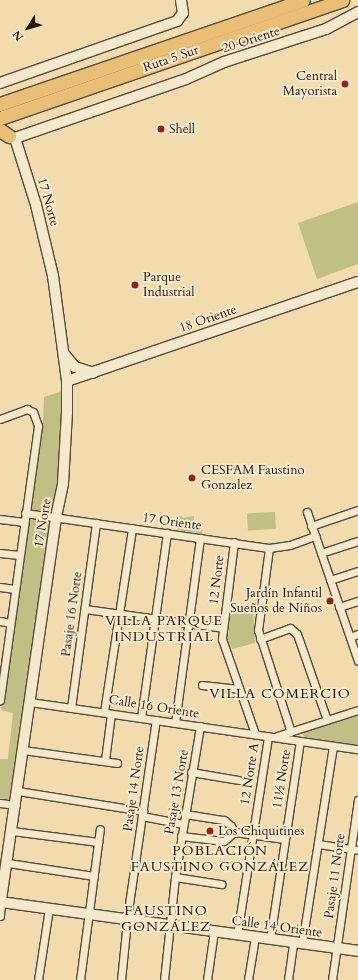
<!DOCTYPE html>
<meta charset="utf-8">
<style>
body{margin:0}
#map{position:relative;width:358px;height:980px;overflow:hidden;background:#f1dbaf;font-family:Cardo,serif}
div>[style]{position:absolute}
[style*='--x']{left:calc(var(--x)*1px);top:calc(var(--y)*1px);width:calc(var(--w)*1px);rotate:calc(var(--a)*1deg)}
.green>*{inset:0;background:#c1be86;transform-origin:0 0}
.roads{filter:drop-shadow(1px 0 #564a39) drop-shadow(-1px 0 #564a39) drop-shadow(0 1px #564a39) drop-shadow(0 -1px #564a39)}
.street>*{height:7px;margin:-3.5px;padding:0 3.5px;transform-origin:3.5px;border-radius:3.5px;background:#f6e8cb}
.secondary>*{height:10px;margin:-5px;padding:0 5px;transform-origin:5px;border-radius:5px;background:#f6e8cb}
.highway>*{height:13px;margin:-6.5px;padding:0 6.5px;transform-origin:6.5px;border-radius:6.5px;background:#e8be78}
.dots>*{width:11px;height:11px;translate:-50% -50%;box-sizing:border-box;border:2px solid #f6e8cb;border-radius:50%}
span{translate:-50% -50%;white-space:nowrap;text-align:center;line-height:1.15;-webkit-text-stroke:4px #f6e8cb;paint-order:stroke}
.street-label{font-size:13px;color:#231912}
.poi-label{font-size:13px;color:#231912}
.right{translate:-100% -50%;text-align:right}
.left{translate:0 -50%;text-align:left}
.neighbourhood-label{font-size:14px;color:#231912;letter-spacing:1px}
.north{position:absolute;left:8px;top:8px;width:40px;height:40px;-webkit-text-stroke:3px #f6e8cb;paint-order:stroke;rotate:233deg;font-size:11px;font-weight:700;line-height:16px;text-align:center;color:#231912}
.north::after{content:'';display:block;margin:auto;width:14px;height:18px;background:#231912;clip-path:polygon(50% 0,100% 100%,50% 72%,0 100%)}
</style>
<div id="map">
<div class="green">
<div style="clip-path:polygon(358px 202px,358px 264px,317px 279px,298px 223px)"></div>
<div style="clip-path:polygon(62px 391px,59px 488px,13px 800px,0 798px,0 759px,8px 759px,13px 713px,1px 710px,43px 420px,44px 397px)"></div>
<div style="left:275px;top:512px;width:17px;height:28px;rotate:87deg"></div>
<div style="clip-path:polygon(182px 516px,183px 518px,194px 516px,194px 522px,191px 526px,203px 527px,202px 533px,178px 530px,177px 517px)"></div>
<div style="clip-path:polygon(231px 610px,253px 611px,255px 643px,232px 649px,228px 639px)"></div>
<div style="clip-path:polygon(358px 716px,358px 746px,305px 737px,303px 735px,305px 731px)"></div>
</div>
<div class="roads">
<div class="street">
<div style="--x:0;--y:419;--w:29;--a:-20"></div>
<div style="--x:27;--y:409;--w:7;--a:27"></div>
<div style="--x:33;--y:412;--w:15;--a:70"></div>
<div style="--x:38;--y:426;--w:277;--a:97.9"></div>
<div style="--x:307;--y:512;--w:157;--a:71.1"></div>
<div style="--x:25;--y:513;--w:246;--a:8.2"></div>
<div style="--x:269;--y:548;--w:21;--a:-8"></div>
<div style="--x:290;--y:545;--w:27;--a:-20"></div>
<div style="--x:0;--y:519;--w:24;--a:7"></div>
<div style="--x:311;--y:526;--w:50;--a:-18.8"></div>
<div style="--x:234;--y:542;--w:98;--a:97.1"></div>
<div style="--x:222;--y:639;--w:101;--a:70.8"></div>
<div style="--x:269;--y:548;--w:83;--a:97.6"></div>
<div style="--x:258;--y:630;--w:107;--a:72.1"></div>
<div style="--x:0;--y:553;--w:19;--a:6"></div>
<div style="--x:321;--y:553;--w:39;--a:-18"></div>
<div style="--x:330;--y:580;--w:29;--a:-18"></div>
<div style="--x:0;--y:587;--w:15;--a:8"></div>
<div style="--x:339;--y:607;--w:20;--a:-18"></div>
<div style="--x:85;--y:609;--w:139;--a:7.8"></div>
<div style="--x:0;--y:621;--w:10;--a:11"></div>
<div style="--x:350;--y:637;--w:9;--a:-21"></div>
<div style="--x:260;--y:639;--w:32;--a:-20"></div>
<div style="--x:290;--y:628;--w:9;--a:41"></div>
<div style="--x:297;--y:634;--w:91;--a:70.8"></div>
<div style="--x:202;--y:685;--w:37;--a:6"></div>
<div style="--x:30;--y:702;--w:331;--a:8.2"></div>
<div style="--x:71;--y:708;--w:187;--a:-82.3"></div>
<div style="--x:104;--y:712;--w:186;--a:-81.3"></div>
<div style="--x:141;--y:718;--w:187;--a:-82"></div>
<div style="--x:175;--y:723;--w:187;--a:-82.3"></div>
<div style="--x:277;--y:736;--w:85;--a:-17.8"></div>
<div style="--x:23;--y:750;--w:95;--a:7.9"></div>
<div style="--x:105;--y:760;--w:46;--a:-82.6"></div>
<div style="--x:191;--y:772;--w:49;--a:9.5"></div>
<div style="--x:18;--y:791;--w:127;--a:9.1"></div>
<div style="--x:0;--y:803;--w:16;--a:7"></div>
<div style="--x:185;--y:814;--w:39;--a:9"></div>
<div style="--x:224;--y:820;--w:9;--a:41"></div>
<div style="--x:231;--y:826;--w:7;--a:63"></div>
<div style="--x:142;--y:816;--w:42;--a:11"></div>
<div style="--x:12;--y:831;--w:87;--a:7.3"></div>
<div style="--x:234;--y:832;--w:51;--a:7.8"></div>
<div style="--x:181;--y:836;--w:43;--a:6.6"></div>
<div style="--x:224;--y:841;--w:13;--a:-42"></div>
<div style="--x:318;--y:844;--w:40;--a:8.5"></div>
<div style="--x:8;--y:863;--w:87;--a:8.6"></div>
<div style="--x:175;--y:877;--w:47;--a:8.7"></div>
<div style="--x:0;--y:916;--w:14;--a:-86"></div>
<div style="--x:237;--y:935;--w:201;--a:-81.1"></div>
<div style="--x:270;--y:939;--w:200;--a:-81.4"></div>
<div style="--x:302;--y:944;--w:200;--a:-81.1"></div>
<div style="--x:38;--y:980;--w:73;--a:-81.3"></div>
<div style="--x:80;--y:980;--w:152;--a:-82.5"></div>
<div style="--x:121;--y:980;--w:69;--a:-84.2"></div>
<div style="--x:128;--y:911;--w:193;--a:-81.7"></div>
<div style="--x:164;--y:980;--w:104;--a:-83.9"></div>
<div style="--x:175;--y:877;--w:153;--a:-80.6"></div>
<div style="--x:207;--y:980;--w:49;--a:-81.9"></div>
<div style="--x:248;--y:980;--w:44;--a:-80.8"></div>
<div style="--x:288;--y:980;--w:37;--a:-82"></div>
<div style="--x:332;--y:980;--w:182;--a:-81.8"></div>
</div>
<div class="secondary">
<div style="--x:0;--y:83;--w:188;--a:-19.3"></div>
<div style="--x:177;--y:21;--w:10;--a:-53"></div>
<div style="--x:183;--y:13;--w:13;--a:-99"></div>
<div style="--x:15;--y:138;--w:70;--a:72.6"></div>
<div style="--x:36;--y:205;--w:73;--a:76.5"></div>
<div style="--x:53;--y:276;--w:106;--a:82.4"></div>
<div style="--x:67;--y:381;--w:31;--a:90"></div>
<div style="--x:67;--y:412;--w:72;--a:93.2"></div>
<div style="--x:63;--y:484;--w:35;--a:102"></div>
<div style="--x:56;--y:518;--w:388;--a:98.2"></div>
<div style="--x:1;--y:902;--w:360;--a:7.8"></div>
<div style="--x:15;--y:138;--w:181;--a:-19"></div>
<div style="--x:186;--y:79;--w:42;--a:-24.1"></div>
<div style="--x:224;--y:62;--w:107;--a:-17.9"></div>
<div style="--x:326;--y:29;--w:36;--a:-28"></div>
<div style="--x:64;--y:354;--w:17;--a:50"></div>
<div style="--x:75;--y:367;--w:19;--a:18"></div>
<div style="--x:67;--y:381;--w:307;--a:-18.8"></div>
</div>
<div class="highway">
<div style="--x:0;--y:104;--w:320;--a:-18.9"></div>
<div style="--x:0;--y:118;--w:362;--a:-19"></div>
<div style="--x:0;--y:130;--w:11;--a:34"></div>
</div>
</div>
<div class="dots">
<div style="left:345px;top:84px;background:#8f2418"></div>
<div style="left:161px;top:129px;background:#8f2418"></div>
<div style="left:135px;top:285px;background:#8f2418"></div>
<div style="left:192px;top:478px;background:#8f2418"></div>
<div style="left:330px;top:601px;background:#8f2418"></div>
<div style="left:210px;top:831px;background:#8f2418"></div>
</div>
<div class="street-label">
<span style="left:251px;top:40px;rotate:-18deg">20 Oriente</span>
<span style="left:171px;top:59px;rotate:-19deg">Ruta 5 Sur</span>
<span style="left:48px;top:202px;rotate:74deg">17 Norte</span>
<span style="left:208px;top:319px;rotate:-19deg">18 Oriente</span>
<span style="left:172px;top:522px;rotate:8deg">17 Oriente</span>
<span style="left:43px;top:523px;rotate:-80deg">17 Norte</span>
<span style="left:217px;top:580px;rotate:-83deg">12 Norte</span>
<span style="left:72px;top:614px;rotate:-82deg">Pasaje 16 Norte</span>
<span style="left:154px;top:707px;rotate:9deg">Calle 16 Oriente</span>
<span style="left:250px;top:774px;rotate:-81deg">12 Norte A</span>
<span style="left:282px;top:779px;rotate:-81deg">11½ Norte</span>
<span style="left:134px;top:789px;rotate:-82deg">Pasaje 14 Norte</span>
<span style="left:177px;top:792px;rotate:-80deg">Pasaje 13 Norte</span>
<span style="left:335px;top:876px;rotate:-82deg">Pasaje 11 Norte</span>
<span style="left:277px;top:927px;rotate:8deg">Calle 14 Oriente</span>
</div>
<div class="poi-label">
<span class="right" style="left:337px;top:84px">Central<br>Mayorista</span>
<span class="left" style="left:169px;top:129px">Shell</span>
<span class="left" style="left:143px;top:285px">Parque<br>Industrial</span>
<span class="left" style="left:201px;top:478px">CESFAM Faustino<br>Gonzalez</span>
<span class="right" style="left:322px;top:601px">Jardín Infantil<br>Sueños de Niños</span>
<span class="left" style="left:218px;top:831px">Los Chiquitines</span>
</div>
<div class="neighbourhood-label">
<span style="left:164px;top:629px">VILLA PARQUE<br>INDUSTRIAL</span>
<span style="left:280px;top:694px">VILLA COMERCIO</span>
<span style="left:220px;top:859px">POBLACIÓN<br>FAUSTINO GONZÁLEZ</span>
<span style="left:166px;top:919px">FAUSTINO<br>GONZÁLEZ</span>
</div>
<div class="north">N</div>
</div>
